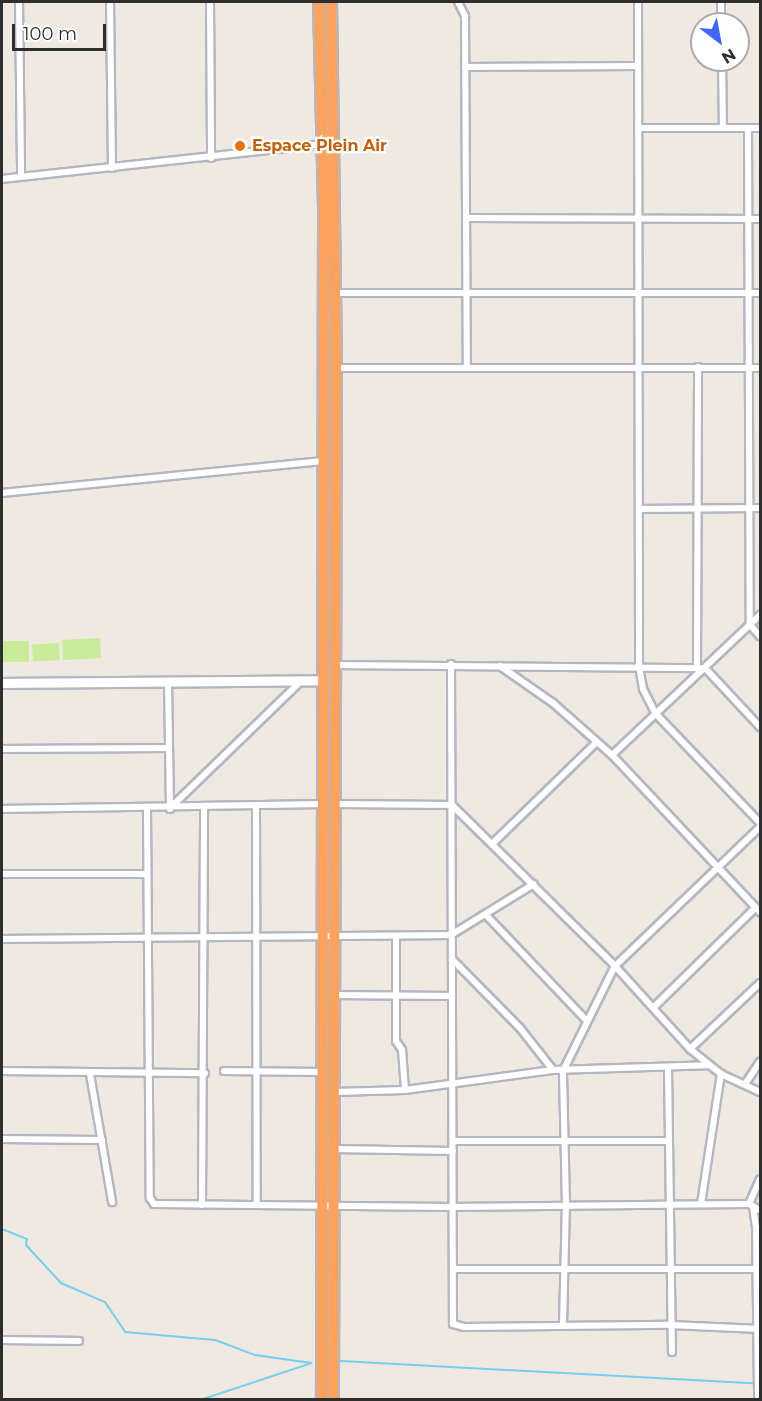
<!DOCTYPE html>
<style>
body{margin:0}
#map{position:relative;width:762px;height:1401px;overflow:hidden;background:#efe9e1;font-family:Montserrat,sans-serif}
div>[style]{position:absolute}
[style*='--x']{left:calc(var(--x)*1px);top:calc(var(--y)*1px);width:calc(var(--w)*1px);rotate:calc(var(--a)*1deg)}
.pitch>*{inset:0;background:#c9ec9a;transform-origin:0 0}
.stream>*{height:2px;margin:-1px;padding:0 1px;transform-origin:1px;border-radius:1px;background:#75cff0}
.roads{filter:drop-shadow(2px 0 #b4b7c1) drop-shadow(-2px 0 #b4b7c1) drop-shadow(0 2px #b4b7c1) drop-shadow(0 -2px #b4b7c1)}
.street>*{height:6px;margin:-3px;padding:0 3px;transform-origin:3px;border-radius:3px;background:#fff}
.secondary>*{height:9px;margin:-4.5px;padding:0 4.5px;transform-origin:4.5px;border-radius:4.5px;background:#fff}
.highway>*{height:10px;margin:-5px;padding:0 5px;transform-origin:5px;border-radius:5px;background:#ffa35c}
.dots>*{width:16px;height:16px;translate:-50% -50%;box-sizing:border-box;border:3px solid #fff;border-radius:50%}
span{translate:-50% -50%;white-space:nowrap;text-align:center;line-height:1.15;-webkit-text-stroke:4.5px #fff;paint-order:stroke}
.food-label{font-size:16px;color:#c56008;font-weight:700}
.left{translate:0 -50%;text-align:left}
.frame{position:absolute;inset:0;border:3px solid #2e2e2e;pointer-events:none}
.north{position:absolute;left:690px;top:12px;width:60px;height:60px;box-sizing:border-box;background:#fff;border:2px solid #ababab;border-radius:50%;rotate:148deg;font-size:16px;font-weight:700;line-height:24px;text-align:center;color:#2e2e2e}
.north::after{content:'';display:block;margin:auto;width:21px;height:27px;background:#4264fb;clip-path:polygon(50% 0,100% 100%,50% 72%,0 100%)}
.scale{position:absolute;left:12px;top:24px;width:94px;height:27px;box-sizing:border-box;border:3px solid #2e2e2e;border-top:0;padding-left:8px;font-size:18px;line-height:21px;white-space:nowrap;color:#2e2e2e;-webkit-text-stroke:4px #fff;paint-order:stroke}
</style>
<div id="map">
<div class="pitch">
<div style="left:100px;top:638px;width:20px;height:38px;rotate:87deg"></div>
<div style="left:29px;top:641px;width:21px;height:27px;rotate:90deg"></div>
<div style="left:59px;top:643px;width:17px;height:27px;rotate:87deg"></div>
</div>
<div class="stream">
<div style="--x:2;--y:1229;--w:27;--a:22"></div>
<div style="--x:27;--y:1239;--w:6;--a:99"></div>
<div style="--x:26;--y:1245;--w:52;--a:47.4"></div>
<div style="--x:61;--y:1283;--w:48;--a:23.4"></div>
<div style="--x:105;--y:1302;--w:36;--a:56"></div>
<div style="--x:125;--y:1332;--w:90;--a:5.1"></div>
<div style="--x:215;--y:1340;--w:43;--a:20.6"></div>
<div style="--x:255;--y:1355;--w:57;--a:8.1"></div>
<div style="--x:341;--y:1361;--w:412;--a:3.1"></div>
<div style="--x:200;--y:1400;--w:115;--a:-18.3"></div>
</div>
<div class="roads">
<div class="street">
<div style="--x:19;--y:2;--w:175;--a:89.3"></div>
<div style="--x:110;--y:2;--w:166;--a:89.3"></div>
<div style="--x:210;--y:2;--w:156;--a:89.6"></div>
<div style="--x:458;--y:2;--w:16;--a:63"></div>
<div style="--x:465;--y:16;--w:351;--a:89.7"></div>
<div style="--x:638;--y:2;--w:664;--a:89.91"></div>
<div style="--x:639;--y:666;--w:23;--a:80"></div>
<div style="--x:643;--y:689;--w:28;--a:63"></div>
<div style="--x:656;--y:714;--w:151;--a:46.3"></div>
<div style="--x:721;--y:2;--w:22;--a:90"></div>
<div style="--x:722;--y:60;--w:68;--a:89.2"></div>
<div style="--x:465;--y:67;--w:171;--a:-0.3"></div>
<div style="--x:638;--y:128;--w:122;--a:0"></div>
<div style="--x:748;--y:128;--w:497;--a:89.8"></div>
<div style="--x:750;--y:625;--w:15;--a:48"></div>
<div style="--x:2;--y:179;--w:323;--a:-6.2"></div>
<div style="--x:468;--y:218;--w:292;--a:0.2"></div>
<div style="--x:333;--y:293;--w:427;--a:0"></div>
<div style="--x:336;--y:368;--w:424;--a:0"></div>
<div style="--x:2;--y:493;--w:322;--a:-5.7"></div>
<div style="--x:639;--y:509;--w:121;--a:-0.5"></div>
<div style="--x:451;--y:664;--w:660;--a:89.83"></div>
<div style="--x:453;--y:1324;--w:11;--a:15"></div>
<div style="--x:464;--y:1327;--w:207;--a:-0.6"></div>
<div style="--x:671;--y:1325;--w:89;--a:2.6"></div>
<div style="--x:335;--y:665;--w:370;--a:0.5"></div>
<div style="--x:705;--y:668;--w:81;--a:47"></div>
<div style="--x:500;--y:666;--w:65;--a:34.9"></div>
<div style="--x:553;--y:703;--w:79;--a:41.4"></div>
<div style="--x:612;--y:755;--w:216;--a:46.7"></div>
<div style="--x:697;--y:668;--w:301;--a:-89.8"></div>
<div style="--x:168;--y:681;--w:128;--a:89.1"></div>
<div style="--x:2;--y:749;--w:167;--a:-0.3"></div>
<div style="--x:612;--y:755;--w:204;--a:-43.4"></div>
<div style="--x:336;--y:804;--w:116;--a:0.5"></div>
<div style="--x:452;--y:805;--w:229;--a:44.6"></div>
<div style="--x:615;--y:966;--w:112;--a:47.9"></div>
<div style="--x:690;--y:1049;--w:40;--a:39"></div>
<div style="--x:721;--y:1074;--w:43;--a:24.8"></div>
<div style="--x:256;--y:805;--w:400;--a:89.9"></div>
<div style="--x:170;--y:808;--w:184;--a:-44.1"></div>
<div style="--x:2;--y:809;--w:321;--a:-0.9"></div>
<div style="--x:147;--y:809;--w:389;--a:89.6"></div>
<div style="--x:150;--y:1198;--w:7;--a:56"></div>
<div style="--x:154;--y:1204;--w:297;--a:0.6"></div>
<div style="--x:451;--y:1207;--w:298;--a:-0.6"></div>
<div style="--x:749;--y:1204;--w:13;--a:29"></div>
<div style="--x:492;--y:844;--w:146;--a:-44.2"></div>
<div style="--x:2;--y:874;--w:143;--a:0"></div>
<div style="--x:487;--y:916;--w:145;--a:46.4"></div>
<div style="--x:396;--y:936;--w:105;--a:90"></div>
<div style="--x:396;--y:1041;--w:11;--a:56"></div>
<div style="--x:402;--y:1050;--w:40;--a:85.7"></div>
<div style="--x:2;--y:939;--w:449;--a:-0.5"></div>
<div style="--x:451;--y:935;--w:97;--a:-31.6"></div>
<div style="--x:452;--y:959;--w:97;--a:45.4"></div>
<div style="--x:520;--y:1028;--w:53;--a:51.8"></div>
<div style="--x:334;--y:995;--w:118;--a:0.5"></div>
<div style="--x:653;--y:1008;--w:144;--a:-44.4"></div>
<div style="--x:690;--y:1049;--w:96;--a:-43.3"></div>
<div style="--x:668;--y:1068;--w:284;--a:89.2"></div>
<div style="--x:2;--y:1071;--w:203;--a:0.6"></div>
<div style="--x:224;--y:1071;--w:98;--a:0.6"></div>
<div style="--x:90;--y:1074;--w:130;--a:80.2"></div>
<div style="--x:745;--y:1084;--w:27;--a:-56"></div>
<div style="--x:335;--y:1092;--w:70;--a:-1.6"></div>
<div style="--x:405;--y:1090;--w:149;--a:-7.7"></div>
<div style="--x:553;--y:1070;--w:155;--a:-1.8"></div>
<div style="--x:2;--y:1139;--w:100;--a:0.6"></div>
<div style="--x:455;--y:1141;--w:214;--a:0"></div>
<div style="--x:335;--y:1149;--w:118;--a:1"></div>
<div style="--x:701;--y:1204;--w:132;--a:-81.3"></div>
<div style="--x:749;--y:1204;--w:27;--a:-66"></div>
<div style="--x:202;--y:1205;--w:397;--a:-89.7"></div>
<div style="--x:753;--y:1206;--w:21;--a:82"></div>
<div style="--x:756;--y:1227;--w:173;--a:89.3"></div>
<div style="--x:453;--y:1269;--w:307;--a:0"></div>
<div style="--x:563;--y:1325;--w:119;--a:-88.6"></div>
<div style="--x:566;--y:1206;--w:135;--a:-91.3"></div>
<div style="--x:563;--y:1071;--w:117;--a:-63.7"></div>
<div style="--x:615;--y:966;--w:201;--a:-43.8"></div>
<div style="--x:2;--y:1340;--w:77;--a:0.7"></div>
</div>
<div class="secondary">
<div style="--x:2;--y:683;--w:321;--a:-0.5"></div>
</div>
<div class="highway">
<div style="--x:319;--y:2;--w:210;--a:88.6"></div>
<div style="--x:324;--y:212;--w:1188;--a:90.1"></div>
<div style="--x:331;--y:2;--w:366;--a:89.2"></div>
<div style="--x:336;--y:368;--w:1032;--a:90.17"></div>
</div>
</div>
<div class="dots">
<div style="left:240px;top:146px;background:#e8710a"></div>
</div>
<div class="food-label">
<span class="left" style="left:252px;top:146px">Espace Plein Air</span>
</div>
<div class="frame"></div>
<div class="north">N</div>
<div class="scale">100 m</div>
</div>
